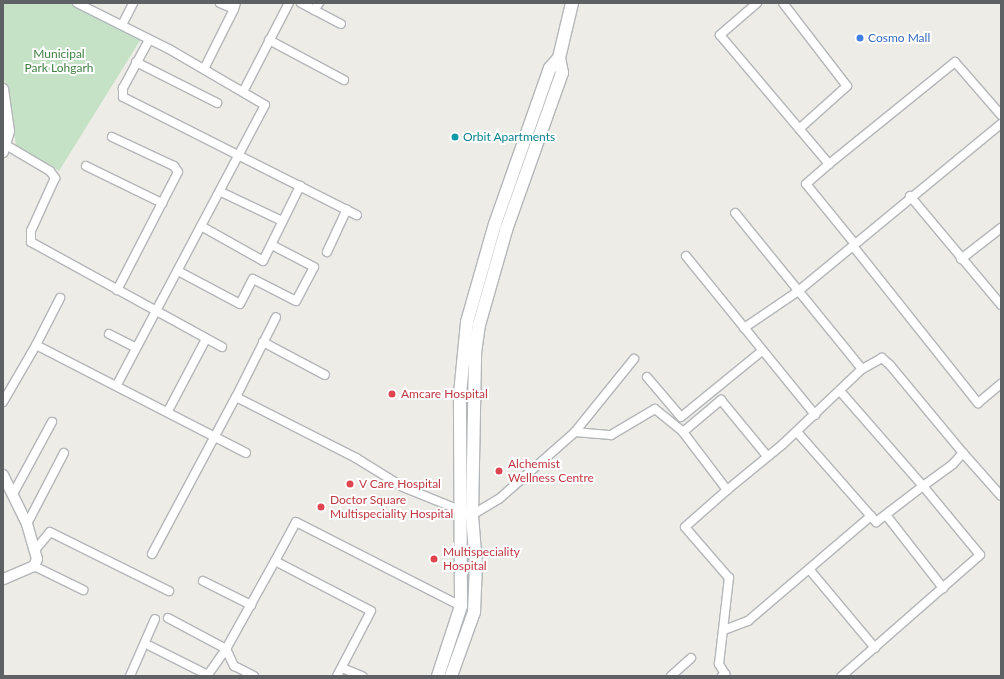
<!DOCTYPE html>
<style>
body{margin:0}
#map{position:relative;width:1004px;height:679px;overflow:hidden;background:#eeece6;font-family:Lato,sans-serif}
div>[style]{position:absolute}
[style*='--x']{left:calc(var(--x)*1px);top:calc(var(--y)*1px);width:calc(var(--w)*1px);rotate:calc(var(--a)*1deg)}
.green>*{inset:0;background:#c6e2c6}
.roads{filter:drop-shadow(1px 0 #b3b6b9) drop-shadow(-1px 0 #b3b6b9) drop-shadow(0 1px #b3b6b9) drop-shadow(0 -1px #b3b6b9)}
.minor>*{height:8px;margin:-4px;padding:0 4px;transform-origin:4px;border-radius:4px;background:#fff}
.tertiary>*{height:10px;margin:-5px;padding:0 5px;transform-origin:5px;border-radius:5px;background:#fff}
.secondary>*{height:12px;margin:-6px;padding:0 6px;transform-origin:6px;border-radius:6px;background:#fff}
.dots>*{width:11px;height:11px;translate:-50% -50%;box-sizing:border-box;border:2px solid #fff;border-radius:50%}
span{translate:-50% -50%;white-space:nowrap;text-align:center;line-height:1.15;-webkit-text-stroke:4px #fff;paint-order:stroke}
.shop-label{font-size:12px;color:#366cbe}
.left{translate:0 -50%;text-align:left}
.park-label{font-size:12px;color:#418144}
.culture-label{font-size:12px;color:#0d838f}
.health-label{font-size:12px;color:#be3a42}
.frame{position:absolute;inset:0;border:4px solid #5e6164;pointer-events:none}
</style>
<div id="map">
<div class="green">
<div style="clip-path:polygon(3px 3px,73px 3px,141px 39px,59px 171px,16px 145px,3px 73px)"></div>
</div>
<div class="roads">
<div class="minor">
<div style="--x:77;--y:3;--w:103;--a:26.6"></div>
<div style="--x:169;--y:49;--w:111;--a:30.3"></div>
<div style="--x:265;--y:105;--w:318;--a:117.9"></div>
<div style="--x:220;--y:3;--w:15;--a:23"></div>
<div style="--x:234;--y:9;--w:6;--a:-72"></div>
<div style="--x:301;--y:3;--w:45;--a:27.7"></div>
<div style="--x:757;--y:3;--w:49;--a:139.1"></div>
<div style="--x:720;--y:35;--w:169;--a:49.8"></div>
<div style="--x:783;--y:3;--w:105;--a:52.4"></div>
<div style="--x:847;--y:86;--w:64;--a:138.1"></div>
<div style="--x:314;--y:10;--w:9;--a:-54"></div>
<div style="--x:122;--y:25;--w:25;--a:-63"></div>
<div style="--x:149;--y:40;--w:55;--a:118.4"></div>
<div style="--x:123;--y:88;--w:9;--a:90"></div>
<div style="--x:123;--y:97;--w:262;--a:26.8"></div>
<div style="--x:269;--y:40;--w:85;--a:28.1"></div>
<div style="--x:136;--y:62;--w:91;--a:26.8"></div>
<div style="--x:204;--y:69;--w:67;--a:-63.4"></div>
<div style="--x:244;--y:90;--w:98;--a:-62.7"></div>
<div style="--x:112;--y:137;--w:68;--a:25.1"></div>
<div style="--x:174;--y:166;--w:7;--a:56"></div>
<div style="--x:178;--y:172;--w:133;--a:117.3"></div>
<div style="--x:6;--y:145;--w:51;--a:30.6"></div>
<div style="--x:50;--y:171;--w:9;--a:54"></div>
<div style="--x:55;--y:178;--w:58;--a:114.4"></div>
<div style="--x:31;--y:231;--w:11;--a:90"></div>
<div style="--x:31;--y:242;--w:218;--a:28.8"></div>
<div style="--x:86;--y:166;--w:85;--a:26"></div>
<div style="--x:221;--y:192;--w:68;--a:25.4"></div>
<div style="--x:910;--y:196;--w:142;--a:50.1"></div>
<div style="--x:201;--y:226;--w:71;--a:29.4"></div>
<div style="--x:263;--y:261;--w:84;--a:-63.7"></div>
<div style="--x:855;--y:244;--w:77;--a:-129.2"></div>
<div style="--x:806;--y:184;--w:30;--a:-41"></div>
<div style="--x:829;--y:164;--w:162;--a:-39"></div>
<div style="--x:955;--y:62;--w:70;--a:49"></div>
<div style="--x:853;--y:246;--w:201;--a:51.5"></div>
<div style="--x:978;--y:403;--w:30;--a:-40"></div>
<div style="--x:327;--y:252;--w:47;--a:-65.1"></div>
<div style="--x:686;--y:256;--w:205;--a:50.9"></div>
<div style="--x:961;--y:259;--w:51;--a:-37.8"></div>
<div style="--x:178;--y:271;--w:70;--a:28"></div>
<div style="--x:240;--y:304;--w:28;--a:-63"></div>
<div style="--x:253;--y:279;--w:48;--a:27.1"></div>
<div style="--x:296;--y:301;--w:38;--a:-62"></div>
<div style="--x:314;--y:267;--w:47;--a:-152.4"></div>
<div style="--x:744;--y:328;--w:64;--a:-34.2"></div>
<div style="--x:797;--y:292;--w:264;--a:-39.5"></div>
<div style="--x:109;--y:334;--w:30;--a:27"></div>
<div style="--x:263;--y:342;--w:70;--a:28"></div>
<div style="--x:36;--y:345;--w:53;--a:-62.9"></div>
<div style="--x:647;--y:377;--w:52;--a:49.6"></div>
<div style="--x:681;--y:417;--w:104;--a:-39.2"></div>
<div style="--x:840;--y:391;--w:126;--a:48.9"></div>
<div style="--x:923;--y:486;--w:37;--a:-36"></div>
<div style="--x:953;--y:464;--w:15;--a:-48"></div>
<div style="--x:963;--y:453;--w:114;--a:-129.7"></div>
<div style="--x:890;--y:365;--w:11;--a:-139"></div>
<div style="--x:882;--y:358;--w:23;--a:151"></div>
<div style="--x:236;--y:397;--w:89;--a:-63.4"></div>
<div style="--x:3;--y:402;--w:66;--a:-59.9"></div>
<div style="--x:36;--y:345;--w:236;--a:27.2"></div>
<div style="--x:168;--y:411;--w:81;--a:-62.2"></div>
<div style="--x:575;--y:432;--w:36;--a:5"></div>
<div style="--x:611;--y:435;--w:51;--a:-30.6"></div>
<div style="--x:655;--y:409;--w:36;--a:39"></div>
<div style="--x:683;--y:432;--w:73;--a:52.8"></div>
<div style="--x:727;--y:490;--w:72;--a:-39.4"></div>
<div style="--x:783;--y:444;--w:109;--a:-43.5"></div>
<div style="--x:862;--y:369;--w:201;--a:-129.1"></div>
<div style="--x:683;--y:432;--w:50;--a:-40.1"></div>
<div style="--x:721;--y:400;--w:72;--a:50.6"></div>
<div style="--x:797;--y:432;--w:120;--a:48.7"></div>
<div style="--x:876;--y:522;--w:59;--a:-37.5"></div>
<div style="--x:923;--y:486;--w:89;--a:50.4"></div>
<div style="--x:980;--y:555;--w:184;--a:138.8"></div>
<div style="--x:963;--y:453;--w:57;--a:48.5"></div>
<div style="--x:13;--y:494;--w:82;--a:-61.6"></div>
<div style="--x:886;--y:515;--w:93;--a:52"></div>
<div style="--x:27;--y:524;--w:80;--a:-62.5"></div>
<div style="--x:35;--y:550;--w:23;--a:-50"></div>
<div style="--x:50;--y:532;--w:133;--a:26.4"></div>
<div style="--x:152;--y:554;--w:178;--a:-61.9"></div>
<div style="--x:236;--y:397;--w:135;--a:26.9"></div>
<div style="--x:356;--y:458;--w:55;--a:31.7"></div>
<div style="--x:403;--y:487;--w:74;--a:22.1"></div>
<div style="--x:472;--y:515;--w:31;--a:-31"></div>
<div style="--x:499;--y:499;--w:101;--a:-41.4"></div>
<div style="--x:575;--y:432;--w:94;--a:-51.1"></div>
<div style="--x:275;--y:561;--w:44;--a:-61.7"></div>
<div style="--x:296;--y:522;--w:185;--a:27"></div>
<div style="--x:34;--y:566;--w:55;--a:26.1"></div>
<div style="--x:809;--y:569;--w:103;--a:50.1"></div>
<div style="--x:203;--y:581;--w:54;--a:26.6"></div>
<div style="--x:168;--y:618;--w:66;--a:28.1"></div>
<div style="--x:226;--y:649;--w:33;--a:125"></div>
<div style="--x:724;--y:630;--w:26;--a:-21"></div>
<div style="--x:748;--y:621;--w:162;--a:-40.5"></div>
<div style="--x:150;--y:646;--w:65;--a:26.6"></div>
<div style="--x:342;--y:668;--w:22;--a:22"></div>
<div style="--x:130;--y:676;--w:62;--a:-66.3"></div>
<div style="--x:254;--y:676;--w:22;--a:-153"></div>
<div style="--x:234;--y:666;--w:19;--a:-115"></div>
<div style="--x:226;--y:649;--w:101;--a:-60.9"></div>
<div style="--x:275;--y:561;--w:108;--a:27.5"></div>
<div style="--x:371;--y:611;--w:73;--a:117.6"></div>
<div style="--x:671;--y:676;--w:27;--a:-42"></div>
<div style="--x:722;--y:676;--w:4;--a:-34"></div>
<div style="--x:725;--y:674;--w:12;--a:-121"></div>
<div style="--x:719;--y:664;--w:87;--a:-83.4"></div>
<div style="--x:729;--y:578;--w:67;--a:-130.8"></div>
<div style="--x:685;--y:527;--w:56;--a:-41.4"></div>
</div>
<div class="tertiary">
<div style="--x:3;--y:89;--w:42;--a:81.9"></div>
<div style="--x:9;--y:131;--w:22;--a:106"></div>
<div style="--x:3;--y:475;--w:55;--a:63.9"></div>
<div style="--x:27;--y:524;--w:36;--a:74"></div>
<div style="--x:37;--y:559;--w:8;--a:113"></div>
<div style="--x:34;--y:566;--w:34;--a:157"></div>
</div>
<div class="secondary">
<div style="--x:438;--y:676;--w:74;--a:-71.8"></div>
<div style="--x:461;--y:606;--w:212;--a:-90.3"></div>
<div style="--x:460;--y:394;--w:72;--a:-84.4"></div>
<div style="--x:467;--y:322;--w:102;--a:-74.1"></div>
<div style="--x:495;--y:224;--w:165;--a:-70.6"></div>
<div style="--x:550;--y:68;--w:13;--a:-48"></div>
<div style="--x:451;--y:676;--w:68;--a:-70.2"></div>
<div style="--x:474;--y:612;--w:47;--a:-87.6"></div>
<div style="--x:476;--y:565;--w:50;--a:-94.6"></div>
<div style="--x:472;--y:515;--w:162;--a:-88.9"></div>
<div style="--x:475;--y:353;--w:28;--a:-82"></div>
<div style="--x:479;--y:325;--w:99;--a:-74.1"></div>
<div style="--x:506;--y:230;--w:167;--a:-70.4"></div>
<div style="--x:562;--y:73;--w:15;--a:-101"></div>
<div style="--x:559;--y:58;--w:57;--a:-76.7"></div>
</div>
</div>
<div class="dots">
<div style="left:860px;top:38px;background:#3f7fe0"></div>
<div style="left:455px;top:137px;background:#0f9aa8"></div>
<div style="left:392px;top:394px;background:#e0444e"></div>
<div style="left:499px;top:471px;background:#e0444e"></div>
<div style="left:350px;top:484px;background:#e0444e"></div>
<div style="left:321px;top:507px;background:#e0444e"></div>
<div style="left:434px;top:559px;background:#e0444e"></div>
</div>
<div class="shop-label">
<span class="left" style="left:868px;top:38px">Cosmo Mall</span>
</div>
<div class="park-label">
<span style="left:59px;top:61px">Municipal<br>Park Lohgarh</span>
</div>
<div class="culture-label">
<span class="left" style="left:463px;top:137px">Orbit Apartments</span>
</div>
<div class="health-label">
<span class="left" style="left:401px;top:394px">Amcare Hospital</span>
<span class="left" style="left:508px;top:471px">Alchemist<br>Wellness Centre</span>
<span class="left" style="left:359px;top:484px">V Care Hospital</span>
<span class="left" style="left:330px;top:507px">Doctor Square<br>Multispeciality Hospital</span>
<span class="left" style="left:443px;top:559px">Multispeciality<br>Hospital</span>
</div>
<div class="frame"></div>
</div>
